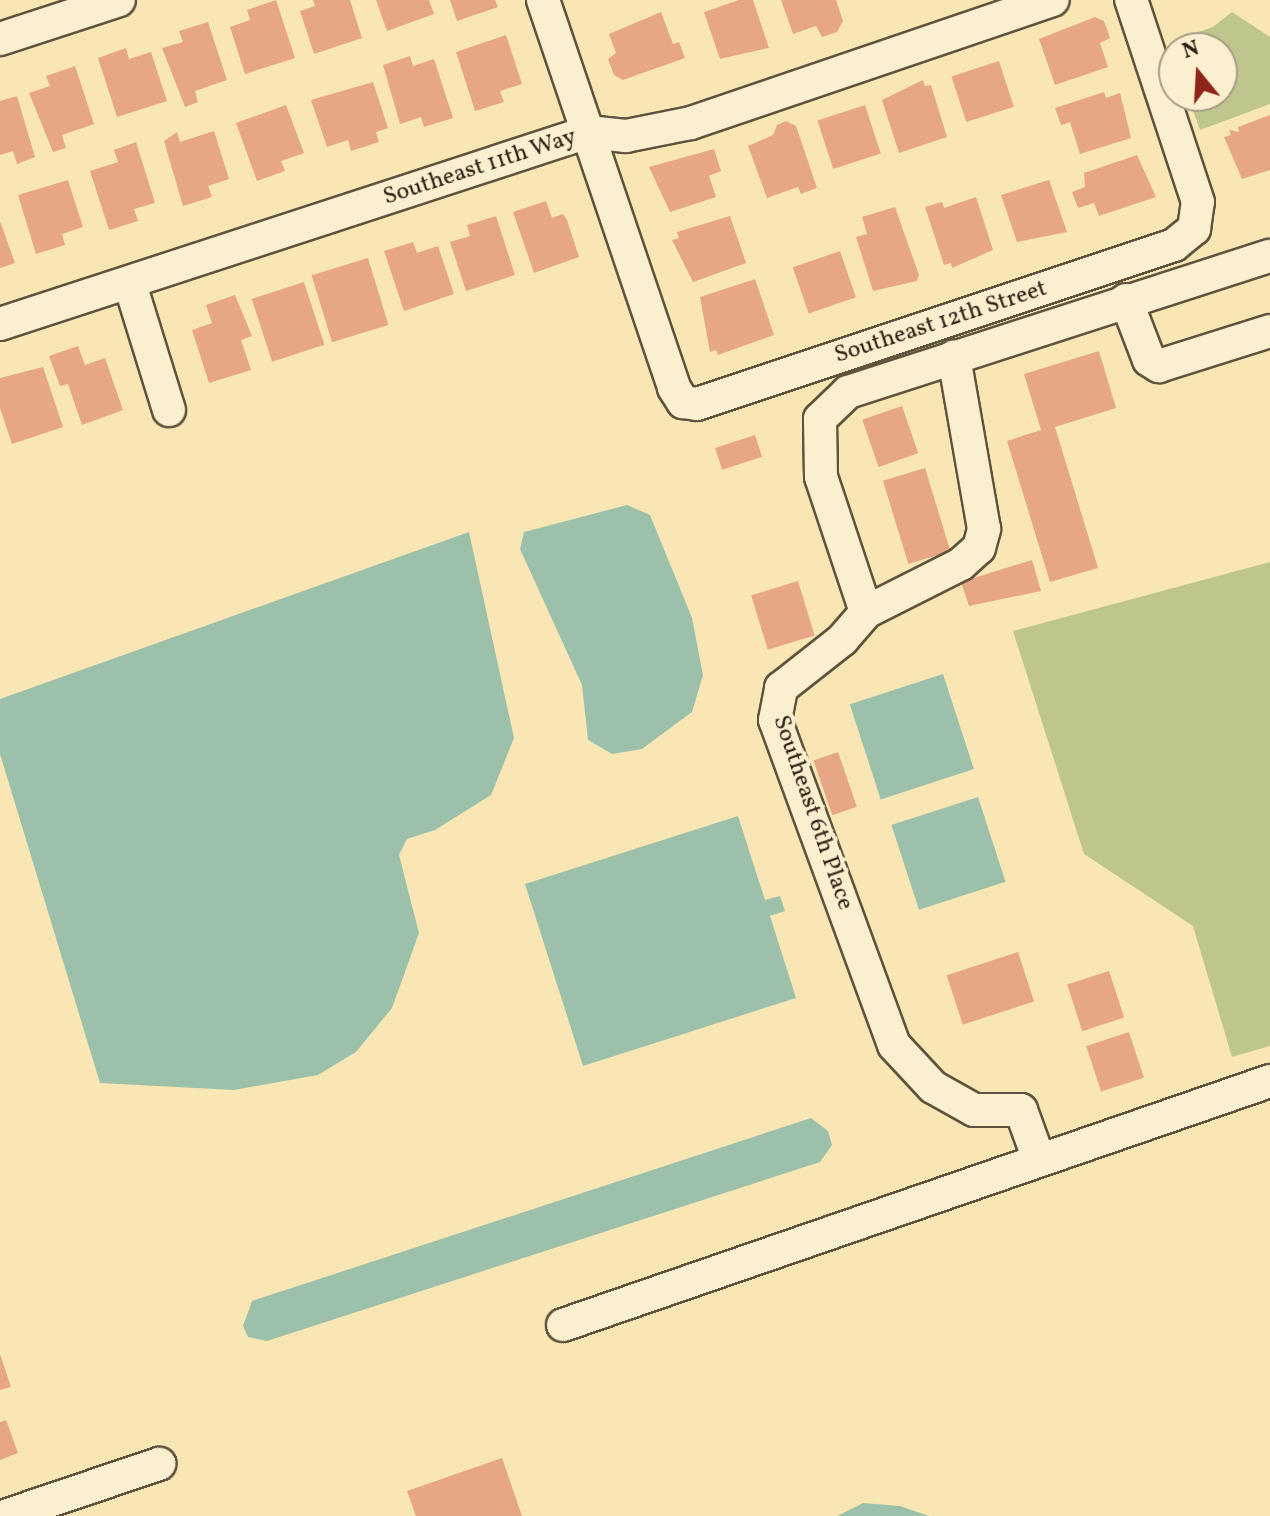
<!DOCTYPE html>
<style>
body{margin:0}
#map{position:relative;width:1270px;height:1516px;overflow:hidden;background:#f8e7b5;font-family:Vollkorn,serif}
div>[style]{position:absolute}
[style*='--x']{left:calc(var(--x)*1px);top:calc(var(--y)*1px);width:calc(var(--w)*1px);rotate:calc(var(--a)*1deg)}
.green>*{inset:0;background:#bec58d}
.water>*{inset:0;background:#9dc0ab;transform-origin:0 0}
.building>*{inset:0;background:#e7a787;transform-origin:0 0}
.roads{filter:drop-shadow(2px 0 #60533d) drop-shadow(-2px 0 #60533d) drop-shadow(0 2px #60533d) drop-shadow(0 -2px #60533d)}
.minor>*{height:32px;margin:-16px;padding:0 16px;transform-origin:16px;border-radius:16px;background:#faefcf}
span{translate:-50% -50%;white-space:nowrap;text-align:center;line-height:1.15;-webkit-text-stroke:8px #faefcf;paint-order:stroke}
.street-label{font-size:24px;color:#2d2215}
.north{position:absolute;left:1158px;top:32px;width:80px;height:80px;box-sizing:border-box;background:#faefcf;border:2px solid #a89d85;border-radius:50%;rotate:342deg;font-size:22px;font-weight:700;line-height:32px;text-align:center;color:#2d2215}
.north::after{content:'';display:block;margin:auto;width:28px;height:36px;background:#8f2418;clip-path:polygon(50% 0,100% 100%,50% 72%,0 100%)}
</style>
<div id="map">
<div class="green">
<div style="clip-path:polygon(1232px 12px,1270px 37px,1270px 104px,1200px 130px,1188px 96px,1222px 96px,1222px 48px,1174px 48px,1174px 55px,1173px 48px,1181px 38px,1213px 27px)"></div>
<div style="clip-path:polygon(1270px 562px,1270px 1046px,1232px 1057px,1193px 926px,1084px 854px,1013px 631px)"></div>
</div>
<div class="water">
<div style="clip-path:polygon(627px 505px,650px 515px,692px 618px,703px 675px,692px 712px,642px 749px,612px 754px,588px 740px,582px 685px,520px 549px,524px 532px)"></div>
<div style="clip-path:polygon(469px 532px,514px 738px,491px 795px,435px 830px,407px 839px,399px 855px,419px 933px,392px 1008px,356px 1052px,318px 1075px,234px 1090px,100px 1083px,0 754px,0 699px)"></div>
<div style="left:943px;top:674px;width:100px;height:98px;rotate:72deg"></div>
<div style="left:978px;top:797px;width:89px;height:91px;rotate:72deg"></div>
<div style="clip-path:polygon(738px 816px,765px 900px,780px 896px,785px 911px,770px 916px,796px 998px,583px 1066px,525px 884px)"></div>
<div style="clip-path:polygon(811px 1118px,828px 1131px,832px 1145px,820px 1162px,267px 1341px,248px 1337px,243px 1326px,252px 1301px)"></div>
<div style="clip-path:polygon(863px 1503px,900px 1506px,929px 1516px,837px 1516px)"></div>
</div>
<div class="building">
<div style="clip-path:polygon(276px 0,295px 58px,245px 74px,230px 27px,250px 20px,247px 10px)"></div>
<div style="clip-path:polygon(313px 0,350px 0,362px 38px,314px 54px,300px 11px,315px 6px)"></div>
<div style="clip-path:polygon(376px 0,429px 0,434px 14px,387px 31px)"></div>
<div style="clip-path:polygon(450px 0,495px 0,498px 7px,457px 21px)"></div>
<div style="clip-path:polygon(739px 0,753px 0,769px 48px,720px 59px,704px 12px)"></div>
<div style="clip-path:polygon(781px 0,836px 0,843px 21px,837px 32px,822px 37px,816px 26px,793px 34px)"></div>
<div style="clip-path:polygon(661px 12px,673px 44px,679px 42px,685px 58px,623px 80px,614px 75px,608px 59px,616px 53px,609px 34px)"></div>
<div style="clip-path:polygon(1095px 17px,1104px 21px,1110px 38px,1100px 43px,1108px 67px,1055px 85px,1039px 39px)"></div>
<div style="clip-path:polygon(208px 22px,227px 80px,195px 91px,198px 102px,185px 107px,162px 48px,183px 42px,179px 31px)"></div>
<div style="clip-path:polygon(506px 35px,522px 84px,500px 91px,504px 102px,475px 111px,456px 52px)"></div>
<div style="clip-path:polygon(126px 48px,129px 59px,151px 52px,167px 101px,117px 117px,98px 58px)"></div>
<div style="clip-path:polygon(410px 56px,413px 66px,434px 59px,453px 118px,424px 127px,421px 117px,400px 124px,383px 65px)"></div>
<div style="left:999px;top:61px;width:48px;height:50px;rotate:72deg"></div>
<div style="clip-path:polygon(75px 66px,94px 124px,62px 135px,66px 148px,53px 152px,29px 93px,50px 86px,46px 76px)"></div>
<div style="clip-path:polygon(923px 80px,925px 86px,931px 85px,947px 137px,899px 153px,882px 100px)"></div>
<div style="clip-path:polygon(373px 82px,388px 128px,376px 132px,379px 142px,351px 151px,348px 140px,327px 147px,311px 100px)"></div>
<div style="clip-path:polygon(1104px 92px,1106px 98px,1120px 93px,1131px 138px,1080px 154px,1070px 122px,1061px 125px,1055px 108px)"></div>
<div style="clip-path:polygon(17px 96px,35px 157px,17px 164px,13px 151px,0 155px,0 101px)"></div>
<div style="clip-path:polygon(286px 105px,304px 153px,281px 161px,285px 171px,257px 181px,236px 123px)"></div>
<div style="left:865px;top:105px;width:51px;height:50px;rotate:72deg"></div>
<div style="clip-path:polygon(1270px 115px,1270px 170px,1242px 179px,1224px 137px,1231px 135px,1229px 130px,1239px 132px,1238px 127px)"></div>
<div style="clip-path:polygon(786px 121px,796px 126px,817px 188px,801px 194px,798px 187px,767px 198px,748px 146px,773px 135px,777px 125px)"></div>
<div style="clip-path:polygon(214px 131px,229px 179px,208px 186px,212px 197px,183px 206px,164px 141px,177px 132px,180px 142px)"></div>
<div style="clip-path:polygon(136px 142px,155px 203px,134px 209px,138px 221px,109px 230px,90px 171px,118px 162px,114px 150px)"></div>
<div style="clip-path:polygon(714px 149px,721px 171px,709px 176px,716px 197px,670px 212px,649px 167px)"></div>
<div style="clip-path:polygon(1137px 155px,1156px 197px,1099px 216px,1094px 203px,1078px 208px,1072px 192px,1085px 187px,1084px 173px)"></div>
<div style="clip-path:polygon(68px 180px,83px 227px,62px 234px,65px 245px,36px 254px,18px 195px)"></div>
<div style="clip-path:polygon(1049px 180px,1067px 232px,1017px 242px,1001px 195px)"></div>
<div style="clip-path:polygon(976px 197px,993px 250px,952px 268px,951px 263px,944px 265px,925px 207px,942px 202px,944px 208px)"></div>
<div style="clip-path:polygon(546px 201px,552px 218px,563px 214px,567px 220px,579px 257px,534px 273px,513px 212px)"></div>
<div style="clip-path:polygon(895px 207px,919px 275px,917px 281px,873px 291px,856px 237px,867px 234px,862px 217px)"></div>
<div style="clip-path:polygon(496px 216px,515px 275px,466px 291px,450px 242px,470px 236px,467px 225px)"></div>
<div style="clip-path:polygon(730px 216px,746px 263px,693px 282px,672px 240px,679px 238px,677px 232px)"></div>
<div style="clip-path:polygon(0 221px,15px 263px,0 268px)"></div>
<div style="clip-path:polygon(413px 242px,417px 253px,438px 246px,454px 294px,404px 311px,384px 251px)"></div>
<div style="left:840px;top:251px;width:49px;height:50px;rotate:71deg"></div>
<div style="left:368px;top:258px;width:70px;height:59px;rotate:73deg"></div>
<div style="clip-path:polygon(755px 279px,774px 335px,718px 355px,716px 350px,710px 352px,700px 297px)"></div>
<div style="left:304px;top:282px;width:66px;height:55px;rotate:72deg"></div>
<div style="clip-path:polygon(235px 295px,252px 336px,241px 340px,251px 370px,209px 383px,192px 330px,212px 323px,206px 305px)"></div>
<div style="clip-path:polygon(78px 346px,85px 365px,105px 358px,123px 410px,82px 425px,68px 384px,60px 386px,49px 356px)"></div>
<div style="clip-path:polygon(1099px 351px,1116px 408px,1055px 427px,1098px 568px,1050px 582px,1007px 441px,1041px 430px,1024px 374px)"></div>
<div style="clip-path:polygon(43px 367px,63px 427px,12px 444px,0 408px,0 378px)"></div>
<div style="left:902px;top:406px;width:50px;height:42px;rotate:71deg"></div>
<div style="left:755px;top:435px;width:23px;height:42px;rotate:72deg"></div>
<div style="left:925px;top:468px;width:87px;height:44px;rotate:73deg"></div>
<div style="clip-path:polygon(1032px 560px,1041px 591px,969px 606px,961px 582px)"></div>
<div style="left:798px;top:581px;width:57px;height:49px;rotate:73deg"></div>
<div style="left:838px;top:752px;width:58px;height:26px;rotate:71deg"></div>
<div style="left:1018px;top:952px;width:52px;height:75px;rotate:72deg"></div>
<div style="left:1109px;top:971px;width:49px;height:44px;rotate:72deg"></div>
<div style="left:1129px;top:1032px;width:48px;height:45px;rotate:72deg"></div>
<div style="clip-path:polygon(0 1354px,11px 1387px,0 1390px)"></div>
<div style="clip-path:polygon(6px 1420px,18px 1453px,0 1460px,0 1422px)"></div>
<div style="clip-path:polygon(502px 1458px,522px 1516px,416px 1516px,407px 1491px)"></div>
</div>
<div class="roads">
<div class="minor">
<div style="--x:543;--y:0;--w:410;--a:71.3"></div>
<div style="--x:674;--y:388;--w:17;--a:57"></div>
<div style="--x:683;--y:402;--w:14;--a:8"></div>
<div style="--x:697;--y:404;--w:503;--a:-18.43"></div>
<div style="--x:1174;--y:245;--w:26;--a:-39"></div>
<div style="--x:1194;--y:229;--w:27;--a:-82"></div>
<div style="--x:1198;--y:202;--w:213;--a:-108.3"></div>
<div style="--x:0;--y:39;--w:125;--a:-18.1"></div>
<div style="--x:130;--y:284;--w:132;--a:72.8"></div>
<div style="--x:1126;--y:300;--w:64;--a:69"></div>
<div style="--x:1149;--y:360;--w:12;--a:31"></div>
<div style="--x:1159;--y:366;--w:116;--a:-17.5"></div>
<div style="--x:0;--y:324;--w:619;--a:-18.08"></div>
<div style="--x:588;--y:132;--w:38;--a:6"></div>
<div style="--x:626;--y:136;--w:66;--a:-11.3"></div>
<div style="--x:691;--y:123;--w:382;--a:-18.8"></div>
<div style="--x:866;--y:612;--w:106;--a:-26.8"></div>
<div style="--x:961;--y:564;--w:24;--a:-42"></div>
<div style="--x:979;--y:548;--w:20;--a:-75"></div>
<div style="--x:984;--y:529;--w:175;--a:-99.9"></div>
<div style="--x:1039;--y:1160;--w:53;--a:-109.8"></div>
<div style="--x:1021;--y:1110;--w:47;--a:180"></div>
<div style="--x:974;--y:1110;--w:47;--a:-150.7"></div>
<div style="--x:933;--y:1087;--w:57;--a:-132.9"></div>
<div style="--x:894;--y:1045;--w:346;--a:-110.1"></div>
<div style="--x:775;--y:720;--w:33;--a:-79"></div>
<div style="--x:781;--y:688;--w:78;--a:-38.2"></div>
<div style="--x:842;--y:640;--w:37;--a:-49"></div>
<div style="--x:866;--y:612;--w:142;--a:-108.4"></div>
<div style="--x:821;--y:477;--w:58;--a:-91"></div>
<div style="--x:820;--y:419;--w:39;--a:-44"></div>
<div style="--x:848;--y:392;--w:443;--a:-17.9"></div>
<div style="--x:563;--y:1325;--w:748;--a:-19.04"></div>
<div style="--x:5;--y:1516;--w:163;--a:-18.7"></div>
</div>
</div>
<div class="street-label">
<span style="left:480px;top:168px;rotate:-18deg">Southeast 11th Way</span>
<span style="left:941px;top:323px;rotate:-18deg">Southeast 12th Street</span>
<span style="left:812px;top:813px;rotate:71deg">Southeast 6th Place</span>
</div>
<div class="north">N</div>
</div>
